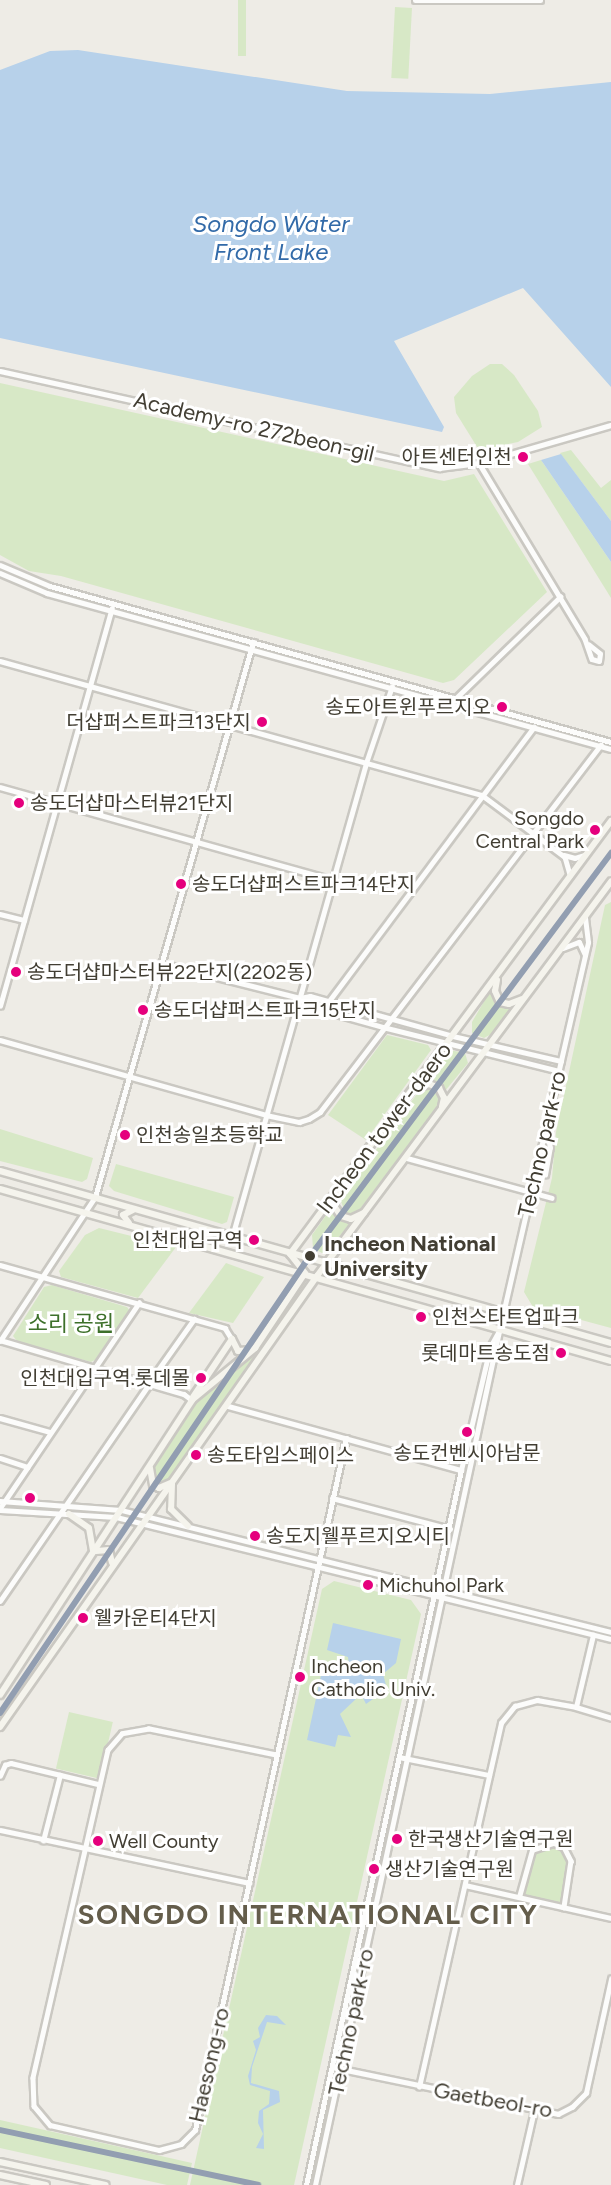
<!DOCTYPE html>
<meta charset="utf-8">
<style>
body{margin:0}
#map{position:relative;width:611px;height:2185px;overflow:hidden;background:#eeece6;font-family:Figtree,"Noto Sans KR",sans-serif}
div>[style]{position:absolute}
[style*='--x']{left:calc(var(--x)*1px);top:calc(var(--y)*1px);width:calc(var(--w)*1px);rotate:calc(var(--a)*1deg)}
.green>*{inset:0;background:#d7e8c6;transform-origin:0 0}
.water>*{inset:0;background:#b7d1ea}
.roads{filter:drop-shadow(2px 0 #cac8c2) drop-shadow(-2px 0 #cac8c2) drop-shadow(0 2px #cac8c2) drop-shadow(0 -2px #cac8c2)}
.minor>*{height:4.5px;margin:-2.25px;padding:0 2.25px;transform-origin:2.25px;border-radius:2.25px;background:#fcfcfb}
.tertiary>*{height:5px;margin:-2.5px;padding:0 2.5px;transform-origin:2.5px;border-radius:2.5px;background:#fcfcfb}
.secondary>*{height:6px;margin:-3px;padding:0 3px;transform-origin:3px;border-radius:3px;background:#f5f4ed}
.metro-1>*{height:6px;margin:-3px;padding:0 3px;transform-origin:3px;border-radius:3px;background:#929eb1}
.dots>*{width:16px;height:16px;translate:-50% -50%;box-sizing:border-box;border:3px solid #fff;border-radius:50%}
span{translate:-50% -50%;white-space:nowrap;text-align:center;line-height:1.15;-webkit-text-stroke:6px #fff;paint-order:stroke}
.bus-label{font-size:20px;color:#423e33}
.right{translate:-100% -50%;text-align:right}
.left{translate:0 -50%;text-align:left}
.street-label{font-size:22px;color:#423e33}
.stop-label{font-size:22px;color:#423e33;font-weight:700}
.park-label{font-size:22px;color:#3d702a}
.water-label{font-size:24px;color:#326aa8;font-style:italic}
.district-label{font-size:28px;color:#645d4b;font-weight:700;letter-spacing:1.5px}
</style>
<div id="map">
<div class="green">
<div style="left:238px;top:0;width:8px;height:56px"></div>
<div style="left:395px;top:7px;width:17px;height:71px;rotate:3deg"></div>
<div style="clip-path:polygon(490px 364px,502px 364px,514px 375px,538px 411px,542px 427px,518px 442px,479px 450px,456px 413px,454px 397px,472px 376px)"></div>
<div style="clip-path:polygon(0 383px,444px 481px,474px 474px,547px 592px,454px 680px,443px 683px,61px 576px,29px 571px,0 555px)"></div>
<div style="clip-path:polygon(571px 450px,601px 488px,611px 480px,611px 521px,560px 453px)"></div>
<div style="clip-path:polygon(541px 460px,611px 562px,611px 598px,528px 464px)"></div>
<div style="clip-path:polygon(611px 902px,611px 1328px,533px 1307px,524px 1292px,552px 1178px,556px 1132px,605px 905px)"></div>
<div style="clip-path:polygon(493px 986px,494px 997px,500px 1004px,518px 1003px,497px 1031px,484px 1038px,472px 1033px,472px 1022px)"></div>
<div style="clip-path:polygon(387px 1035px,428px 1045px,431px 1050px,366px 1140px,328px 1115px)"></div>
<div style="clip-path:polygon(450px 1050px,465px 1053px,468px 1063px,445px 1091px,428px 1079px)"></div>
<div style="clip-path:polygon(427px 1087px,438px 1091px,438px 1106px,357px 1213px,346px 1214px,340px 1199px,419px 1091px)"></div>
<div style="clip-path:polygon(0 1129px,93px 1158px,87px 1179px,82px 1182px,0 1161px)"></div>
<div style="clip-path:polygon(116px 1164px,234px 1197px,227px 1222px,222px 1224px,114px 1191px,109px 1186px)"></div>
<div style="clip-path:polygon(332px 1207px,337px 1216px,351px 1222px,326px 1253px,322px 1253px,313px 1248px,312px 1235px)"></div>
<div style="clip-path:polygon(99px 1228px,176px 1247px,138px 1298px,61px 1277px,59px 1271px,85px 1235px)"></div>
<div style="clip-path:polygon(226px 1263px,264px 1277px,233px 1323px,189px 1313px)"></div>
<div style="clip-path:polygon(52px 1285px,127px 1307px,130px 1311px,95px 1360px,91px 1362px,17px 1341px,13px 1336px,44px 1287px)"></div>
<div style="clip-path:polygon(260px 1351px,169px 1481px,155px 1484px,152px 1471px,193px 1404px)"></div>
<div style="clip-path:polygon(334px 1581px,411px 1600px,421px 1614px,294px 2185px,190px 2185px,322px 1589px)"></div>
<div style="left:69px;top:1712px;width:45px;height:58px;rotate:13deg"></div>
<div style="clip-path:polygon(548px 1843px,564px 1847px,571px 1861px,564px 1907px,519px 1897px,528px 1857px,536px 1846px)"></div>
<div style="clip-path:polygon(0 2120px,192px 2163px,187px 2185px,167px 2185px,0 2148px)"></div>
</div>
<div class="water">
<div style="clip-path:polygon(78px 50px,347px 91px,490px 94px,611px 82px,611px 387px,523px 288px,394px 341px,444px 427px,442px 432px,0 338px,0 70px,50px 51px)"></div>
<div style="clip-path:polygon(561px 454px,611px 521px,611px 562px,541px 460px)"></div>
<div style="clip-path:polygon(333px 1623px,401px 1639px,396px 1663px,383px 1674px,386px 1685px,380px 1694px,366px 1704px,363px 1698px,357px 1698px,340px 1714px,351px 1737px,338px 1735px,335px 1747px,307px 1740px,323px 1666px,343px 1673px,349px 1665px,348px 1657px,327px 1650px)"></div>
<div style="clip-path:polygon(266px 2015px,277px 2016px,286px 2025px,267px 2022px,252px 2067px,251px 2083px,279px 2091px,280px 2102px,263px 2110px,264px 2149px,256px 2148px,263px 2134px,258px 2123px,259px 2111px,269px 2104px,270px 2091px,250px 2085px,248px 2076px,256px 2050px,253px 2041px,260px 2037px,258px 2028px)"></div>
</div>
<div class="roads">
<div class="minor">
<div style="--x:479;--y:463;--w:205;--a:58.9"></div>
<div style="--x:585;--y:639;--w:21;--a:71"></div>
<div style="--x:592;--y:659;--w:7;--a:16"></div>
<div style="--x:599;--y:661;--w:7;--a:-82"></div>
<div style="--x:600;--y:654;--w:14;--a:-141"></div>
<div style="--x:0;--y:565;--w:54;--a:22.8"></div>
<div style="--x:50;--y:586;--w:582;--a:15.54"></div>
<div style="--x:0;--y:573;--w:51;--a:23.1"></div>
<div style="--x:47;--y:593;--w:585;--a:15.46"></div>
<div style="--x:0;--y:661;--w:500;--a:15.54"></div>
<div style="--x:482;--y:795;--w:104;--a:36.8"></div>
<div style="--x:565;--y:857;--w:19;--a:74"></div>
<div style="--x:457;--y:697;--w:144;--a:-44.2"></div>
<div style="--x:0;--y:787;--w:346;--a:15.6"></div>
<div style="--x:564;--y:855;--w:11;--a:15"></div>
<div style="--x:575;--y:858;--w:9;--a:-18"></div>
<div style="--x:0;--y:914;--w:25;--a:14"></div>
<div style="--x:161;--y:963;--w:143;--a:14.1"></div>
<div style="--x:300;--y:998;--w:10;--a:-11"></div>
<div style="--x:310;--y:996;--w:148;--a:15.6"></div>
<div style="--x:453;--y:1036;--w:111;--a:13"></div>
<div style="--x:300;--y:998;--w:11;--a:45"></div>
<div style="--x:308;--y:1006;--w:78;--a:15.6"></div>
<div style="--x:383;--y:1027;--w:181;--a:14"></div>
<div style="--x:329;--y:1001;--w:342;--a:-53.2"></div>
<div style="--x:0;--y:1006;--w:413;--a:-74.3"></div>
<div style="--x:0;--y:1040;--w:276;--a:15.7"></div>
<div style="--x:266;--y:1115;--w:34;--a:12"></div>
<div style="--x:299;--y:1122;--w:10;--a:-17"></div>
<div style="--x:309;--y:1119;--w:13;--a:-32"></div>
<div style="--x:320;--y:1112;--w:462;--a:-52.6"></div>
<div style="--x:407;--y:1158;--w:150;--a:15.4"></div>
<div style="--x:545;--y:1175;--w:27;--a:-80"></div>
<div style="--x:550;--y:1148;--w:20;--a:-101"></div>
<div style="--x:232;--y:1237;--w:493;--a:-74.2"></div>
<div style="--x:366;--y:763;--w:81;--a:-71.3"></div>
<div style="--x:0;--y:1265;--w:234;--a:15.6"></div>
<div style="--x:225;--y:1328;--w:13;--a:58"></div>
<div style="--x:0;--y:1340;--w:192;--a:16.4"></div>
<div style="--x:184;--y:1394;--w:10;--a:37"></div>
<div style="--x:0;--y:1341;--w:173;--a:-56.6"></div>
<div style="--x:95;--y:1197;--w:577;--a:-74.11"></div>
<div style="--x:153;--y:1377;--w:71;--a:-54.7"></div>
<div style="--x:0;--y:1418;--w:52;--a:15.6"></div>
<div style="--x:0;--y:1458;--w:29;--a:18"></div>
<div style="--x:0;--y:1508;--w:248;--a:-55.9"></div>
<div style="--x:0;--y:1601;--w:263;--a:-55.5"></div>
<div style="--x:576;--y:1707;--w:74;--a:-76.7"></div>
<div style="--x:276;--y:1755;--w:130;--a:-168.4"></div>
<div style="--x:149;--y:1729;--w:27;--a:170"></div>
<div style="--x:122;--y:1734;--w:21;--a:131"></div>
<div style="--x:108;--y:1750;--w:336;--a:102.9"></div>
<div style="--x:33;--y:2078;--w:28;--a:88"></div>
<div style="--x:34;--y:2106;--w:25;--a:50"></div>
<div style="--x:50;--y:2125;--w:112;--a:12.9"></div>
<div style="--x:159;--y:2150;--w:23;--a:-15"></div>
<div style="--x:181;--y:2144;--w:20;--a:-45"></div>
<div style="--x:195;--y:2130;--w:708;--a:-77.69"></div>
<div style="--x:399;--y:1757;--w:92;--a:11.3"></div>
<div style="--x:0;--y:1776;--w:12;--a:-66"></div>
<div style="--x:5;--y:1765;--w:6;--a:-18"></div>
<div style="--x:11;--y:1763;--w:89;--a:13.6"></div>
<div style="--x:43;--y:1841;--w:68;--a:-75.6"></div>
<div style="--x:465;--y:1885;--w:150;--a:12.7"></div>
<div style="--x:519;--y:1897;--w:49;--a:-74.5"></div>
<div style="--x:532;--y:1850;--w:23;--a:-18"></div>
<div style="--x:554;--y:1843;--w:11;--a:22"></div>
<div style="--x:564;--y:1847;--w:16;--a:63"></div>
<div style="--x:571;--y:1861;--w:47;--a:98.7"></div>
<div style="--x:332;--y:2067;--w:231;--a:11.7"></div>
<div style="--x:558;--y:2114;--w:16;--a:-27"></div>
<div style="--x:572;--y:2107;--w:20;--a:-45"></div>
<div style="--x:586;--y:2093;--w:117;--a:-77.6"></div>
<div style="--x:419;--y:2087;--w:373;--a:-77.3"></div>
<div style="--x:501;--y:1723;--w:22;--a:-51"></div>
<div style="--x:515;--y:1706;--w:23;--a:-15"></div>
<div style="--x:537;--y:1700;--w:40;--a:10"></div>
<div style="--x:576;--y:1707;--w:37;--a:17"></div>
<div style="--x:517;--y:2185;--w:76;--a:-77.1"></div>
</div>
<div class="tertiary">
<div style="--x:415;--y:0;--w:125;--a:0"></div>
<div style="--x:0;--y:371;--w:450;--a:12.5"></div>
<div style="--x:439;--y:468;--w:40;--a:-7.1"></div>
<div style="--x:479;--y:463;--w:137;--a:-16.1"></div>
<div style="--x:563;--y:948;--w:17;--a:-21"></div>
<div style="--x:579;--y:942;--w:14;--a:65"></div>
<div style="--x:228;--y:1406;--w:242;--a:15.4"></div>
<div style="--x:332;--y:1498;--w:122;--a:14.7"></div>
<div style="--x:0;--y:1501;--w:121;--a:4.3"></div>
<div style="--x:121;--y:1510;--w:505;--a:13.98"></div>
<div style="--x:0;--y:1510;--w:116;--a:3.5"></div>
<div style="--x:116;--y:1517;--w:510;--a:13.85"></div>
<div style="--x:0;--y:1830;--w:255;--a:12"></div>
<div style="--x:306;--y:2185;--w:732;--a:-77.77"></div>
<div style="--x:461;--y:1470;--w:126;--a:-76.7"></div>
<div style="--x:490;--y:1347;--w:18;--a:-61"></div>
<div style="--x:315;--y:2185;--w:874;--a:-77.84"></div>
<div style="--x:499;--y:1331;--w:399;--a:-77.1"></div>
<div style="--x:588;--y:942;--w:26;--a:-97"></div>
</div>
<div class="secondary">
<div style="--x:497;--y:980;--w:11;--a:100"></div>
<div style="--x:495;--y:991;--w:12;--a:66"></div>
<div style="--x:500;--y:1002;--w:9;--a:13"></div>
<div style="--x:509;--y:1004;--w:14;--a:-21"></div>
<div style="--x:415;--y:1088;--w:15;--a:-16"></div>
<div style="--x:429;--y:1084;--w:11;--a:22"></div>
<div style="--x:439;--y:1088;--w:11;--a:63"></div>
<div style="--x:444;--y:1098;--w:9;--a:103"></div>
<div style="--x:0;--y:1171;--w:635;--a:15.72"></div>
<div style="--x:0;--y:1189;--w:635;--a:15.72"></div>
<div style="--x:337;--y:1194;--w:12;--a:104"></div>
<div style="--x:334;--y:1206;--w:12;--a:55"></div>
<div style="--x:341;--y:1216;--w:10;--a:17"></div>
<div style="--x:351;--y:1219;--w:14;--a:-25"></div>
<div style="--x:129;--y:1223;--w:10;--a:-127"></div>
<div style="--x:123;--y:1215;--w:11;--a:-27"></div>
<div style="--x:232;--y:1339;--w:13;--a:63"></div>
<div style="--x:238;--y:1351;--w:14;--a:-4"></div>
<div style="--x:193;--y:1397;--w:70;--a:-56.1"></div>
<div style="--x:150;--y:1468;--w:17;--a:80"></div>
<div style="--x:153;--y:1485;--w:7;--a:27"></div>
<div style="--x:159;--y:1488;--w:12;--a:-24"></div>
<div style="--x:172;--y:1484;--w:25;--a:92"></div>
<div style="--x:171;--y:1509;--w:24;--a:45"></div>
<div style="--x:69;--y:1514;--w:24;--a:35"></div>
<div style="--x:89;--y:1528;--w:22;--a:80"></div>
<div style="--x:96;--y:1551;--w:13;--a:-4"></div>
<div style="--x:109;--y:1550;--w:13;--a:77"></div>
<div style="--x:0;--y:1695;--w:352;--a:-56.9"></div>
<div style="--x:192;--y:1400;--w:82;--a:-39.5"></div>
<div style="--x:255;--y:1348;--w:90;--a:-56.3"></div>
<div style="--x:305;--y:1273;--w:24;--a:-128"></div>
<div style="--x:290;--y:1254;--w:539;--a:-53.45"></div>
<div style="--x:0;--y:1727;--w:551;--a:-54.9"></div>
<div style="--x:317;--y:1276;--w:492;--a:-53.3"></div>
<div style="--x:0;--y:2162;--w:108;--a:12.2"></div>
<div style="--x:0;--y:2175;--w:47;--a:12.3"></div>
</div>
</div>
<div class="metro-1">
<div style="--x:0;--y:1713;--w:544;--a:-55.87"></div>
<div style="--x:305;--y:1263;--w:512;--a:-53.26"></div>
<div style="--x:0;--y:2130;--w:264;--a:12"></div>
</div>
<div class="dots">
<div style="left:523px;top:457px;background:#e5007d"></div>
<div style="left:502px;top:707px;background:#e5007d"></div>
<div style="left:262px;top:722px;background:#e5007d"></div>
<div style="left:19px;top:803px;background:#e5007d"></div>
<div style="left:595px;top:830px;background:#e5007d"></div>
<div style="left:181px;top:884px;background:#e5007d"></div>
<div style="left:16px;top:972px;background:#e5007d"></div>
<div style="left:143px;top:1010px;background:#e5007d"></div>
<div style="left:125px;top:1135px;background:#e5007d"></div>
<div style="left:254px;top:1240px;background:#e5007d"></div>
<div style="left:310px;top:1256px;background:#423e33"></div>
<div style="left:421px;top:1317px;background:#e5007d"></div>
<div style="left:561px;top:1353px;background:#e5007d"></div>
<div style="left:201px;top:1378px;background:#e5007d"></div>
<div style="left:467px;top:1432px;background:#e5007d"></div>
<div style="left:196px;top:1455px;background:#e5007d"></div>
<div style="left:30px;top:1498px;background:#e5007d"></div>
<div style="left:255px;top:1536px;background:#e5007d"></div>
<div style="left:368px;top:1585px;background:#e5007d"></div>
<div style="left:83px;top:1618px;background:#e5007d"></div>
<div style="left:300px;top:1677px;background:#e5007d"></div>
<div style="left:397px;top:1839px;background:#e5007d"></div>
<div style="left:98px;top:1841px;background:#e5007d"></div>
<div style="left:374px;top:1869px;background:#e5007d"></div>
</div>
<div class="bus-label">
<span class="right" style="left:512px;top:457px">아트센터인천</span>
<span class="right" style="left:491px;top:707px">송도아트윈푸르지오</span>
<span class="right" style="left:251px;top:722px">더샵퍼스트파크13단지</span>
<span class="left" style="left:30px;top:803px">송도더샵마스터뷰21단지</span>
<span class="right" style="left:584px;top:830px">Songdo<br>Central Park</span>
<span class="left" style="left:192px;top:884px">송도더샵퍼스트파크14단지</span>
<span class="left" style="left:27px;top:972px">송도더샵마스터뷰22단지(2202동)</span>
<span class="left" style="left:154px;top:1010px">송도더샵퍼스트파크15단지</span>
<span class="left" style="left:136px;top:1135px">인천송일초등학교</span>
<span class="right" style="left:243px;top:1240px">인천대입구역</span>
<span class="left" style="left:432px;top:1317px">인천스타트업파크</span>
<span class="right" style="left:550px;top:1353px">롯데마트송도점</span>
<span class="right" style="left:190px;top:1378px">인천대입구역.롯데몰</span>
<span style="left:467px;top:1453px">송도컨벤시아남문</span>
<span class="left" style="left:207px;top:1455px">송도타임스페이스</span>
<span class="left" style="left:266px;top:1536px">송도지웰푸르지오시티</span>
<span class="left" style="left:379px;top:1585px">Michuhol Park</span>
<span class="left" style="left:94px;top:1618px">웰카운티4단지</span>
<span class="left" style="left:311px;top:1678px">Incheon<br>Catholic Univ.</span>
<span class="left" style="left:408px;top:1839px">한국생산기술연구원</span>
<span class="left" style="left:109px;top:1841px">Well County</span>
<span class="left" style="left:385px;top:1869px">생산기술연구원</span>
</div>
<div class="street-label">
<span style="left:254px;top:427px;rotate:13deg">Academy-ro 272beon-gil</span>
<span style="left:384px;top:1128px;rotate:-53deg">Incheon tower-daero</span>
<span style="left:542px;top:1144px;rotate:-77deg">Techno park-ro</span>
<span style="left:351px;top:2022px;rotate:-78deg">Techno park-ro</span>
<span style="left:209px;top:2065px;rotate:-77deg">Haesong-ro</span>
<span style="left:493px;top:2100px;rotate:10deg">Gaetbeol-ro</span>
</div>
<div class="stop-label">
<span class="left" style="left:324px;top:1256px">Incheon National<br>University</span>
</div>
<div class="park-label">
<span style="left:71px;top:1324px">소리 공원</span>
</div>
<div class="water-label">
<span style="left:271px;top:238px">Songdo Water<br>Front Lake</span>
</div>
<div class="district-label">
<span style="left:308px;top:1914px">SONGDO INTERNATIONAL CITY</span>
</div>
</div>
